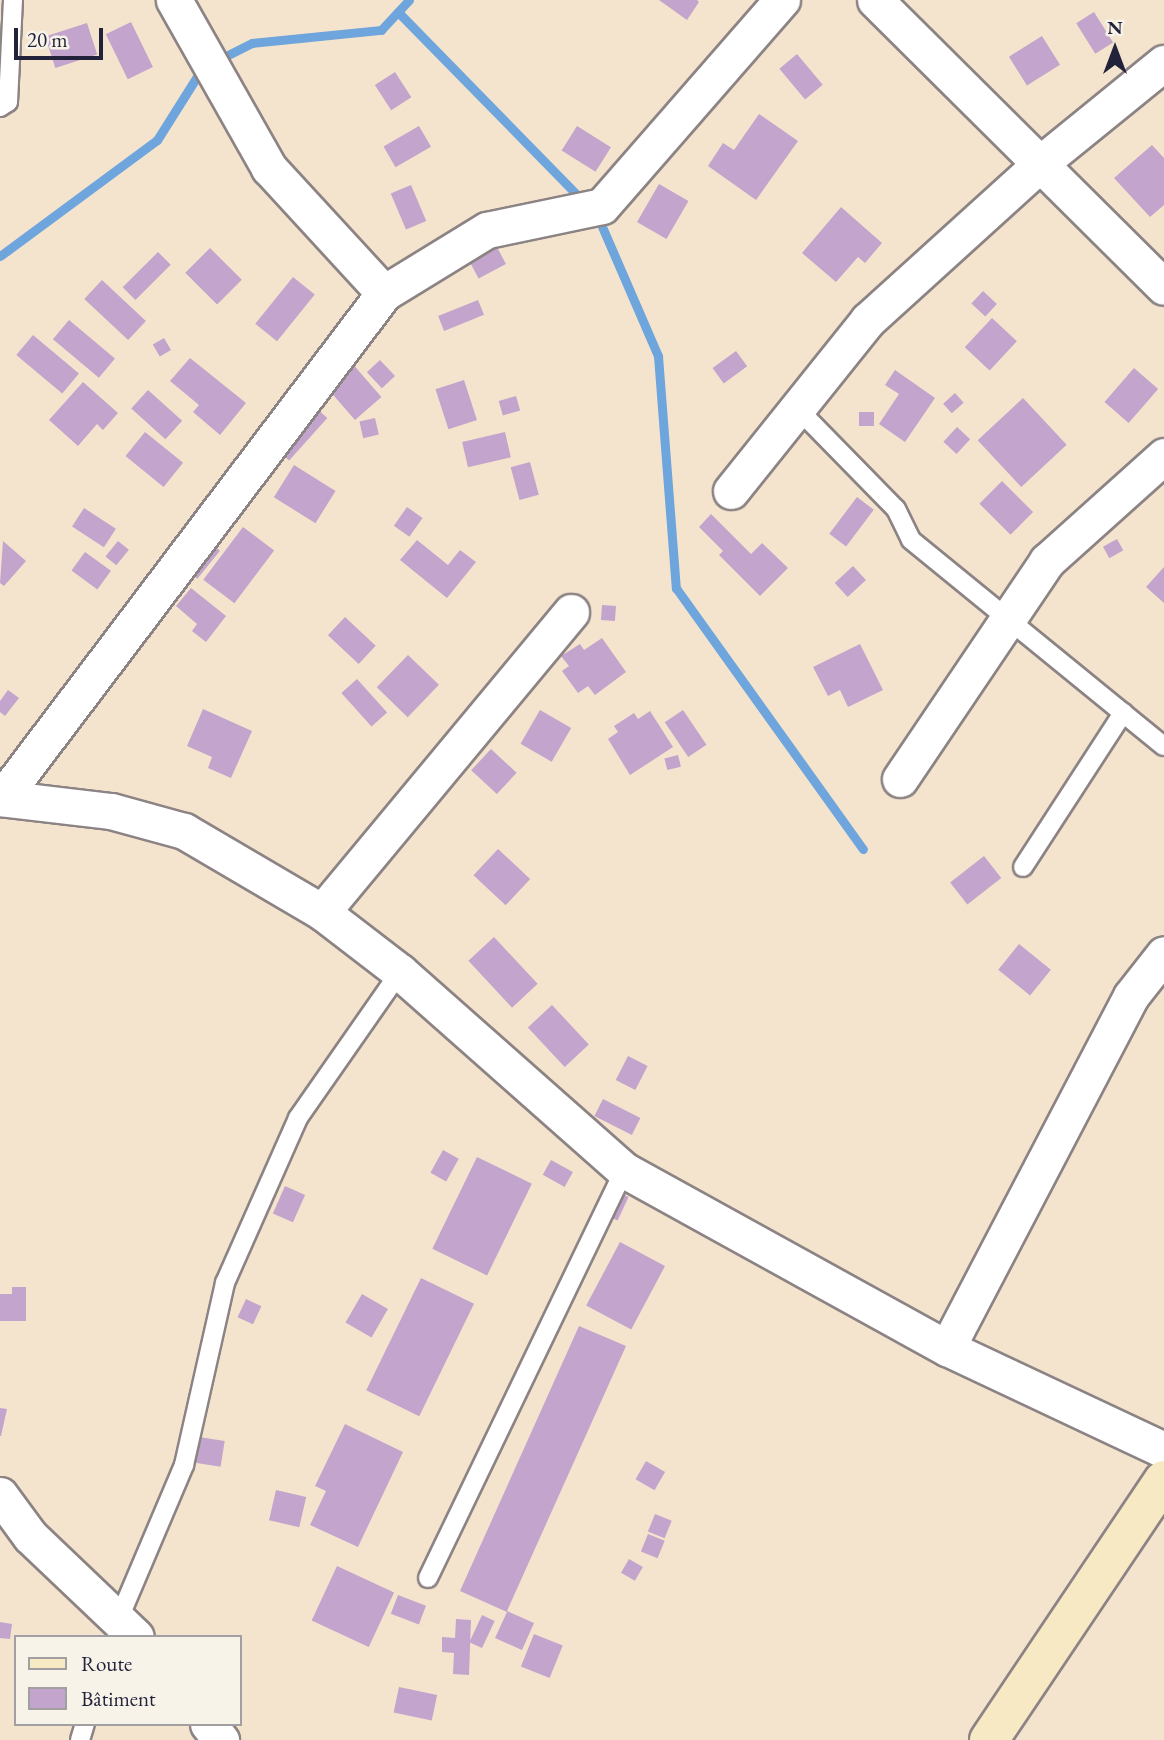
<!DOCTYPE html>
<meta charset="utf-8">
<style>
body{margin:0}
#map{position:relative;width:1164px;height:1740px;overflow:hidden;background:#f5e4cd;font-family:"EB Garamond",serif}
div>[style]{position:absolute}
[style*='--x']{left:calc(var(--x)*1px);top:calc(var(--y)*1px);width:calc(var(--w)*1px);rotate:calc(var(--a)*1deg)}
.stream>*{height:9px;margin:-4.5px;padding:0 4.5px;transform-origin:4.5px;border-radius:4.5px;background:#6ea5dc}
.building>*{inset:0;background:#c2a4cc;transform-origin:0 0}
.roads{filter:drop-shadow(2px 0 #8c8384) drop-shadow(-2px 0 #8c8384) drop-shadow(0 2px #8c8384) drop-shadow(0 -2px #8c8384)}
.lane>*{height:18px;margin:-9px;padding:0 9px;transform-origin:9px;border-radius:9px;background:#fff}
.street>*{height:35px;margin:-17.5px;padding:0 17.5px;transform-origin:17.5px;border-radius:17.5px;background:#fff}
.secondary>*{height:38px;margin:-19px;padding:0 19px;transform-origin:19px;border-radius:19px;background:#f7e9c3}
span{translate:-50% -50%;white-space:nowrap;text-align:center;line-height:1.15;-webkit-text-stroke:7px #f7f3e8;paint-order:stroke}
.legend{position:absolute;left:14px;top:1635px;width:228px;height:91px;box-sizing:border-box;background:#f7f3e8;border:2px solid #a29fa3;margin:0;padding:9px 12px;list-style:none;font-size:21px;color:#22223b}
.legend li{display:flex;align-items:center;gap:14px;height:35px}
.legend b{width:35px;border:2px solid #a29fa3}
.north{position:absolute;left:1080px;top:14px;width:70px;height:70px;-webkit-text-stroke:5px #f7f3e8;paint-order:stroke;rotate:0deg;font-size:19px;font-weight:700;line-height:28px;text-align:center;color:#22223b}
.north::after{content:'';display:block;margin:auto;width:24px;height:32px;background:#22223b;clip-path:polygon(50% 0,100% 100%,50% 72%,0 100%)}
.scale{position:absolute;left:14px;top:28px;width:89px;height:32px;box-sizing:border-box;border:4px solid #22223b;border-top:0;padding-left:9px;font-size:21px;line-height:24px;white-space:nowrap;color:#22223b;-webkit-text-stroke:5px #f7f3e8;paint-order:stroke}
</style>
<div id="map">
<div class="stream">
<div style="--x:398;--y:12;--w:266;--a:45.6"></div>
<div style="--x:216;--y:61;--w:40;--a:-26.6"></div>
<div style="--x:252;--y:43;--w:130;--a:-5.8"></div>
<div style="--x:381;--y:30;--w:41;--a:-47"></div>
<div style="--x:597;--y:215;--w:154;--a:66.6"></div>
<div style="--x:658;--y:356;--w:233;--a:85.6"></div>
<div style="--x:676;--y:588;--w:321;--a:54.4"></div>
<div style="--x:0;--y:256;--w:195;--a:-36.5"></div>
<div style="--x:157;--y:140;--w:86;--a:-57.8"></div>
</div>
<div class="building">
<div style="clip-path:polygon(659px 0,697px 0,699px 2px,687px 20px)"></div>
<div style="left:1094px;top:12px;width:36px;height:21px;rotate:58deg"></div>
<div style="left:131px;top:22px;width:50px;height:28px;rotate:64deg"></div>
<div style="left:87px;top:23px;width:33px;height:44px;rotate:72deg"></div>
<div style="left:1042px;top:36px;width:34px;height:39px;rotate:58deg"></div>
<div style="left:797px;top:54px;width:40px;height:23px;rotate:50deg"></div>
<div style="left:395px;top:72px;width:30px;height:24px;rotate:57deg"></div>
<div style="clip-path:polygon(759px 114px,798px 141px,756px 200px,708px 166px,723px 143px,734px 150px)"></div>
<div style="left:419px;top:126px;width:24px;height:41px;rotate:60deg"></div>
<div style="left:577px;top:126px;width:40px;height:29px;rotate:32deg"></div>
<div style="clip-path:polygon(1152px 145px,1164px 158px,1164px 205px,1150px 217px,1114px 178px)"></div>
<div style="left:659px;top:184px;width:34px;height:44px;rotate:30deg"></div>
<div style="left:411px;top:185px;width:39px;height:22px;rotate:67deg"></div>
<div style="clip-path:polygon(841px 207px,882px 243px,865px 263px,858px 257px,836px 282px,802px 253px)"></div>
<div style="left:490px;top:234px;width:34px;height:31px;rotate:62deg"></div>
<div style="left:210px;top:248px;width:45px;height:35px;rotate:45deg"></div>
<div style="left:158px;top:252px;width:18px;height:50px;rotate:45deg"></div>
<div style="left:293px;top:277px;width:28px;height:60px;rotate:39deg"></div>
<div style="left:102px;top:280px;width:60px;height:26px;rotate:43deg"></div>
<div style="left:983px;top:291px;width:19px;height:17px;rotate:43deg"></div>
<div style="left:478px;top:300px;width:16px;height:43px;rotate:68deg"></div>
<div style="left:992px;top:318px;width:34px;height:40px;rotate:43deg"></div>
<div style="left:69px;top:320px;width:60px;height:25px;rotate:40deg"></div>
<div style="left:33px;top:335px;width:60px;height:26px;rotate:40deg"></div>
<div style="left:164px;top:338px;width:14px;height:13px;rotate:60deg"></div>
<div style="left:736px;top:351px;width:19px;height:29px;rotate:54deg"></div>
<div style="left:344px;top:354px;width:57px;height:35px;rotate:49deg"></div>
<div style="clip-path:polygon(190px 358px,246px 403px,220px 435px,193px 412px,199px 405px,170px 381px)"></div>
<div style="left:380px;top:360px;width:22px;height:18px;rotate:47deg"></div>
<div style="left:1134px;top:368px;width:32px;height:45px;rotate:41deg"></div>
<div style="clip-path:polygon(895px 370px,935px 398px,905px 442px,879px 424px,899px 394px,885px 385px)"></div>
<div style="left:464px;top:380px;width:42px;height:30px;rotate:72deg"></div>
<div style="clip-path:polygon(83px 382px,118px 413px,103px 430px,97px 424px,78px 446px,49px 420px)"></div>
<div style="left:148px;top:390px;width:46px;height:25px;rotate:42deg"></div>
<div style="left:955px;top:393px;width:13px;height:16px;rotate:48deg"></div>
<div style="left:516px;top:396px;width:15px;height:18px;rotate:74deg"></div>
<div style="left:305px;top:398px;width:30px;height:57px;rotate:42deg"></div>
<div style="left:1023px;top:398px;width:64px;height:62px;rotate:47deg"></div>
<div style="left:859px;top:412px;width:15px;height:14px"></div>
<div style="left:375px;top:418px;width:17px;height:16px;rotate:77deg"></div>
<div style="left:957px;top:427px;width:18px;height:20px;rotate:43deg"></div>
<div style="left:145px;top:432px;width:49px;height:31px;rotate:39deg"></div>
<div style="left:505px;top:432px;width:26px;height:44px;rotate:77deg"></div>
<div style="left:530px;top:462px;width:34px;height:20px;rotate:75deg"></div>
<div style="left:294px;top:465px;width:49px;height:38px;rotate:32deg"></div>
<div style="left:1002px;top:481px;width:44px;height:32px;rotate:45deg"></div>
<div style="left:857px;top:497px;width:21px;height:46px;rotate:37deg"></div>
<div style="left:407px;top:507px;width:19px;height:23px;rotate:35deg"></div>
<div style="left:84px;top:508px;width:38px;height:22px;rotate:33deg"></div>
<div style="clip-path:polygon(711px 514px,751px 554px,762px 543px,788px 568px,760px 596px,719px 555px,723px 551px,699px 527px)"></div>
<div style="left:243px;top:527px;width:39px;height:66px;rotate:37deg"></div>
<div style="left:192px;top:528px;width:36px;height:36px;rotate:39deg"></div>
<div style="left:1117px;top:539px;width:13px;height:16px;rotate:61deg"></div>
<div style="clip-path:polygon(417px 540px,448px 565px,460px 550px,476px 562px,447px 598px,400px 560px)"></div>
<div style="clip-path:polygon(3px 541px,26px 561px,4px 586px,0 583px)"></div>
<div style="left:118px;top:541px;width:14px;height:20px;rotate:39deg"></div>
<div style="left:85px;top:552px;width:32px;height:23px;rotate:36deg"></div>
<div style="left:853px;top:566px;width:19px;height:25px;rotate:47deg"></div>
<div style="clip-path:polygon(1164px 567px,1164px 603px,1146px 587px)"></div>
<div style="clip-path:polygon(191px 588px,226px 616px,206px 642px,192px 631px,197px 624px,176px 606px)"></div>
<div style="left:602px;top:605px;width:14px;height:15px;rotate:4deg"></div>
<div style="left:345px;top:617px;width:42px;height:25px;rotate:43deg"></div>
<div style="clip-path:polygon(602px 638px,626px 672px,595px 695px,588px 686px,578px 693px,562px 671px,569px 666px,561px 656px,580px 644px,584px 650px)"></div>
<div style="clip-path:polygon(860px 644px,883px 690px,848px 707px,840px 690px,828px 696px,813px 667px)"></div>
<div style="left:408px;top:655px;width:43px;height:45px;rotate:44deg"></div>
<div style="left:357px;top:679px;width:45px;height:21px;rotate:48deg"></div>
<div style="clip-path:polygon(8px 690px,19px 698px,5px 716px,0 712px,0 701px)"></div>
<div style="clip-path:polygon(203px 709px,252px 731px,231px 778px,208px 768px,212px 757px,187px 746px)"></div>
<div style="left:540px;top:710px;width:36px;height:39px;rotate:30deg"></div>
<div style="left:683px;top:710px;width:42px;height:22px;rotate:56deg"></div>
<div style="clip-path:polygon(650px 711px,673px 747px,630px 775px,608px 739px,618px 732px,614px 726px,634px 713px,638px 719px)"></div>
<div style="left:491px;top:749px;width:35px;height:29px;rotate:43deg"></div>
<div style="left:678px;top:755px;width:12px;height:14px;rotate:76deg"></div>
<div style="left:498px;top:849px;width:44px;height:36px;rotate:43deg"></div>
<div style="left:984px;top:856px;width:28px;height:43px;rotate:52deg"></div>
<div style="left:494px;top:937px;width:64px;height:35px;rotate:47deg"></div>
<div style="left:1019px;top:944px;width:41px;height:33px;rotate:39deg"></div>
<div style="left:552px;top:1005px;width:54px;height:33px;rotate:47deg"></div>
<div style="left:628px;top:1056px;width:22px;height:27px;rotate:27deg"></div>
<div style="left:603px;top:1099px;width:42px;height:19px;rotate:27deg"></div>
<div style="left:443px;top:1150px;width:18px;height:26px;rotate:29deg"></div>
<div style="left:477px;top:1157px;width:61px;height:102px;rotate:26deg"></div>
<div style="left:551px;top:1160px;width:25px;height:17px;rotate:29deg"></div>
<div style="left:285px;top:1186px;width:22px;height:30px;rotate:24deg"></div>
<div style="left:605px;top:1186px;width:26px;height:26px;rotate:25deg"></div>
<div style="left:620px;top:1242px;width:51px;height:72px;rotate:28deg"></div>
<div style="left:421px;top:1278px;width:59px;height:125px;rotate:26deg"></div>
<div style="clip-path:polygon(12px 1287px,26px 1287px,26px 1321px,0 1321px,0 1294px,12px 1294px)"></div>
<div style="left:362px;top:1294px;width:30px;height:33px;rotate:30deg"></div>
<div style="left:246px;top:1299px;width:17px;height:20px;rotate:25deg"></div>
<div style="clip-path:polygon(579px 1326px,626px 1346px,507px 1611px,534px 1623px,522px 1650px,495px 1638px,507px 1612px,460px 1591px)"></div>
<div style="clip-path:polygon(0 1408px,7px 1409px,1px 1436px,0 1436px)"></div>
<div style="clip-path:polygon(345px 1424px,403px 1452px,358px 1547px,310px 1525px,326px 1491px,315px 1486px)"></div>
<div style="left:199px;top:1437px;width:26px;height:26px;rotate:9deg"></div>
<div style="left:646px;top:1461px;width:22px;height:21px;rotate:30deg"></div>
<div style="left:276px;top:1490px;width:31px;height:31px;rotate:13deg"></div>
<div style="left:655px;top:1514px;width:18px;height:19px;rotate:22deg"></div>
<div style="left:648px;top:1534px;width:18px;height:19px;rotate:22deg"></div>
<div style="left:629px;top:1559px;width:16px;height:16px;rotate:30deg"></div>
<div style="left:337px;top:1566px;width:63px;height:60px;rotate:25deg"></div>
<div style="left:398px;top:1595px;width:30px;height:20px;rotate:21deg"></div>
<div style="left:482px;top:1615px;width:14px;height:30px;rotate:25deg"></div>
<div style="clip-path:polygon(456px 1619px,471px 1620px,469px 1675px,453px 1674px,454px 1653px,442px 1652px,442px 1637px,455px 1638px)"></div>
<div style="clip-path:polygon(0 1622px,12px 1624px,10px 1639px,0 1638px)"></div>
<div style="left:534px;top:1634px;width:31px;height:35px;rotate:22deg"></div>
<div style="left:399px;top:1687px;width:39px;height:26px;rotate:12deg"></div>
</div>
<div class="roads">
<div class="lane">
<div style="--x:0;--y:107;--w:9;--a:-32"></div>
<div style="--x:8;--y:102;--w:102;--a:-87.2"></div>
<div style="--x:797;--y:408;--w:141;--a:45.6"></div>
<div style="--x:896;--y:509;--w:34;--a:64"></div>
<div style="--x:911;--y:540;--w:326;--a:39.2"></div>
<div style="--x:1023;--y:867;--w:184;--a:-57"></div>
<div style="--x:428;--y:1578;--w:453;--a:-64.3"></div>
<div style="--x:117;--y:1623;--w:172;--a:-67"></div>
<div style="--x:184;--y:1465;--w:187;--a:-77.3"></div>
<div style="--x:225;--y:1283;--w:180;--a:-66.1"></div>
<div style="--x:298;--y:1118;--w:178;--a:-55.1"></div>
<div style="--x:80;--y:1740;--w:17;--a:-73"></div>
</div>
<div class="street">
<div style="--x:875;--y:0;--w:407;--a:44.8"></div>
<div style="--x:384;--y:293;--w:121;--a:-31.5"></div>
<div style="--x:487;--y:230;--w:117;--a:-11.8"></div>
<div style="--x:602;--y:206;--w:274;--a:-48.9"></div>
<div style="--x:731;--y:491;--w:219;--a:-51.3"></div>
<div style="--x:868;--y:320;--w:235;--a:-42.2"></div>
<div style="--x:1042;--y:162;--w:157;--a:-39.1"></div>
<div style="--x:900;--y:779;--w:263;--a:-56"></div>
<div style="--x:1047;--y:561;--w:157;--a:-41.9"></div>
<div style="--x:0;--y:798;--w:112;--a:6.7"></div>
<div style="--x:111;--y:811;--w:76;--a:15.3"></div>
<div style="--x:184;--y:831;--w:160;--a:30.4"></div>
<div style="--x:322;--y:912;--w:98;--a:37.6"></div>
<div style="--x:400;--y:972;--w:299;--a:41.5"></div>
<div style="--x:624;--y:1170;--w:369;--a:28.9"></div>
<div style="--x:947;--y:1348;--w:240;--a:25.2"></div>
<div style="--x:2;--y:798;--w:633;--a:-52.89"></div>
<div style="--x:384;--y:293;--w:170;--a:-132.6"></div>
<div style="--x:269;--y:168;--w:193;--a:-119.5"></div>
<div style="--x:322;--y:912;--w:390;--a:-50.3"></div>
<div style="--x:947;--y:1348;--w:397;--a:-62.4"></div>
<div style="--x:1131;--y:996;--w:53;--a:-51.8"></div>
<div style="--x:0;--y:1495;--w:51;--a:53.8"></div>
<div style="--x:30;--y:1536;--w:146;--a:43.6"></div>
<div style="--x:208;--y:1724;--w:21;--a:51"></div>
</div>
<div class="secondary">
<div style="--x:989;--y:1740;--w:313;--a:-56.1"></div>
</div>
</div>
<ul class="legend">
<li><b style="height:9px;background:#f7e9c3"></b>Route</li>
<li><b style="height:19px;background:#c2a4cc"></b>Bâtiment</li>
</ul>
<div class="north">N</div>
<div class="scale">20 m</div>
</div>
